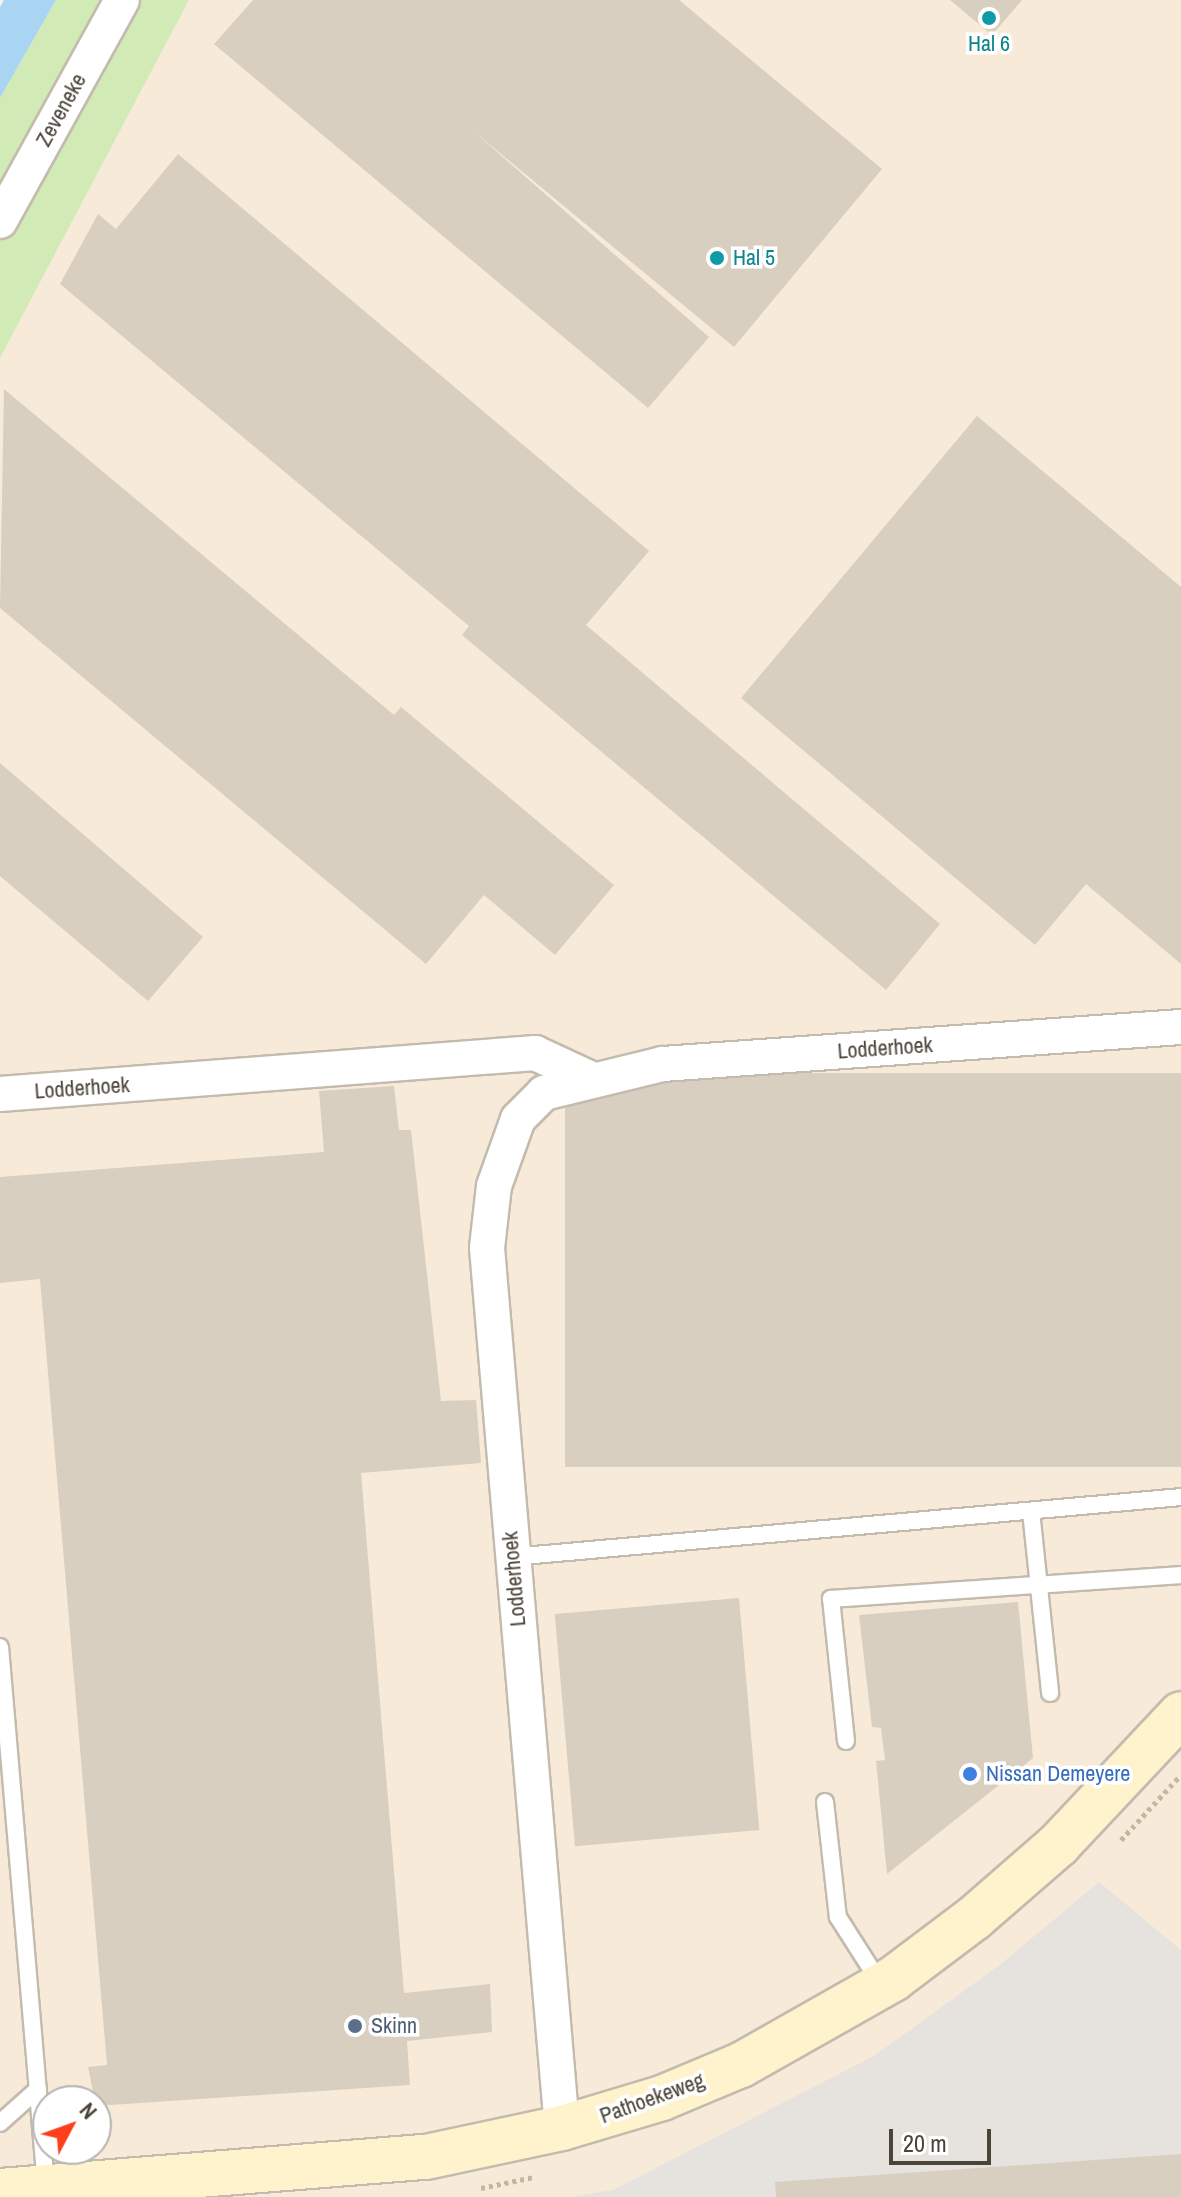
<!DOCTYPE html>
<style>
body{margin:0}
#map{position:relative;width:1181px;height:2197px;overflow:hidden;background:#f6f3ec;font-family:"Archivo Narrow",sans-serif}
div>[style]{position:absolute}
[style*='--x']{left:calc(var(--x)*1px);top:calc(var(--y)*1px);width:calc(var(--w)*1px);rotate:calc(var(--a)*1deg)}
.commercial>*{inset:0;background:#f7ead8}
.industrial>*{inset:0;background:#e6e2dd}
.green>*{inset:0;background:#d2eab5}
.water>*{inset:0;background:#a9d4f2}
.building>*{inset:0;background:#d8cfc1;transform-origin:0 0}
.path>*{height:5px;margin-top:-2.5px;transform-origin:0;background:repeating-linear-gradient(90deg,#c4b79f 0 4px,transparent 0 8px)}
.roads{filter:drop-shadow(2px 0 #c2bbae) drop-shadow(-2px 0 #c2bbae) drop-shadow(0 2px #c2bbae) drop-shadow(0 -2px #c2bbae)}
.service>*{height:16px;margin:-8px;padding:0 8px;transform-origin:8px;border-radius:8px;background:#fff}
.minor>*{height:34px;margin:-17px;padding:0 17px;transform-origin:17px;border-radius:17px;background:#fff}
.secondary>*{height:44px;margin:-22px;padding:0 22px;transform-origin:22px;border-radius:22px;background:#fff3cd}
.dots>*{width:22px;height:22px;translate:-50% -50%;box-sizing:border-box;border:4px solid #fff;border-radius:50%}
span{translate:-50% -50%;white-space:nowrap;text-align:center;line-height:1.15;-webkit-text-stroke:7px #fff;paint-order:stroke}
.culture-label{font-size:22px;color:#0d838f}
.left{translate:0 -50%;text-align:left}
.street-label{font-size:22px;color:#4b4439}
.shop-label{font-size:22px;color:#366cbe}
.service-label{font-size:22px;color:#4e5e75}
.north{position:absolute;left:32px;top:2085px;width:80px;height:80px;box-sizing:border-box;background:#fff;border:2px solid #b7b4b0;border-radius:50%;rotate:49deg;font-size:22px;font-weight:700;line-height:32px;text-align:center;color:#4b4439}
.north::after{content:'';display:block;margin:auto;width:28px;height:36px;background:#fc3f1d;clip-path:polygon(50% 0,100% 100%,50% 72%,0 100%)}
.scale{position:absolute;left:889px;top:2129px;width:102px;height:36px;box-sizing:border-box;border:4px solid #4b4439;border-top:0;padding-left:10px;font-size:24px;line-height:28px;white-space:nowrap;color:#4b4439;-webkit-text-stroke:6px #fff;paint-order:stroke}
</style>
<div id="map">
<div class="commercial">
<div style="clip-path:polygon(evenodd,189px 0,1181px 0,1181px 2197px,0 2197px,0 358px,189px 0,48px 2101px,96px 2101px,96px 2149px,48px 2149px,48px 2101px)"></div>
</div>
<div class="industrial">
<div style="clip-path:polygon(1099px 1882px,1181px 1950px,1181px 2197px,570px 2197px,613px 2190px,874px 2056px,1001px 1964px)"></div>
</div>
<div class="green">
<div style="clip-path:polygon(56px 0,189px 0,0 358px,0 98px)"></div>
</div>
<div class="water">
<div style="clip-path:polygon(4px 0,56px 0,0 98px,0 7px)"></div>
</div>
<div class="building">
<div style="clip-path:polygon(253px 0,679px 0,882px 169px,734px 347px,472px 130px,709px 337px,648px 408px,214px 44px)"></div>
<div style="clip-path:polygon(950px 0,1022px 0,992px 35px)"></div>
<div style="clip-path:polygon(178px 154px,649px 551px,586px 625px,940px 924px,886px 990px,462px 635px,469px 626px,60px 284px,98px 214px,116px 229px)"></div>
<div style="clip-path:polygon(4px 389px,394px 715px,401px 707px,614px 885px,555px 955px,484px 895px,426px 964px,0 608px)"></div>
<div style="clip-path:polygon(977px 416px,1181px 587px,1181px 964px,1086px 884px,1035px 945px,741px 698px)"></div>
<div style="clip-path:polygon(0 763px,203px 937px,148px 1001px,0 876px)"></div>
<div style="left:1181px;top:1073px;width:394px;height:616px;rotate:90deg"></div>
<div style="clip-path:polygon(394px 1086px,399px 1130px,411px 1130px,441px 1401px,476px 1400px,481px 1463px,361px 1473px,404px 1993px,490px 1984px,492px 2032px,407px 2041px,410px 2085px,96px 2106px,88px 2067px,107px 2065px,40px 1279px,0 1283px,0 1177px,324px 1152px,319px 1091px)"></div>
<div style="left:739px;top:1598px;width:233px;height:185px;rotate:85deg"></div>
<div style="clip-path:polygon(1018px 1602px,1033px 1758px,887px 1874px,876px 1761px,885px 1760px,881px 1728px,872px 1727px,859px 1615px)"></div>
<div style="clip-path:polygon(1181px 2154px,1181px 2197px,776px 2197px,775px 2182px)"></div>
</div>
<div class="path">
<div style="--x:1121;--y:1840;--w:86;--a:-47.4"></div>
<div style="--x:481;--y:2188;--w:54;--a:-11.7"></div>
</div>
<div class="roads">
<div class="service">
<div style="--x:1031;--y:1511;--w:183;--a:84"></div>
<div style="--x:512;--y:1557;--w:672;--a:-5.12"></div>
<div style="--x:0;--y:1647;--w:541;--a:85.12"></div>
<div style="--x:846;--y:1741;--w:143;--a:-96"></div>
<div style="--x:831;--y:1599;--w:351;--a:-3.9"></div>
<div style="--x:825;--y:1802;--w:116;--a:83.6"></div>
<div style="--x:838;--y:1917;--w:78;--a:57.5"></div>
<div style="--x:0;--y:2123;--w:51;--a:-41.8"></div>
</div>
<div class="minor">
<div style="--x:0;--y:221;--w:252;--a:-61.1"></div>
<div style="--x:0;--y:1094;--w:537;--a:-4.38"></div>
<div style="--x:535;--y:1053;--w:60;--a:24.8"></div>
<div style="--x:562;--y:2128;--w:883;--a:-94.87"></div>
<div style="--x:487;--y:1248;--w:62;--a:-83.6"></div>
<div style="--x:494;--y:1186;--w:71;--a:-70.3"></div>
<div style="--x:518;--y:1119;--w:37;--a:-45"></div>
<div style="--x:544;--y:1093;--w:122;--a:-13.7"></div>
<div style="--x:663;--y:1064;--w:519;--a:-4.09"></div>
</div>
<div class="secondary">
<div style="--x:0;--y:2191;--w:427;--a:-4.6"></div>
<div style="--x:426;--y:2157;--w:139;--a:-12"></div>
<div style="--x:562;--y:2128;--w:104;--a:-16.7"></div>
<div style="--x:662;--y:2098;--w:86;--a:-22.7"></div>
<div style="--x:741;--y:2065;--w:175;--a:-29.5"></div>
<div style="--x:893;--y:1979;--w:101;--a:-37"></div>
<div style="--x:974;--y:1918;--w:113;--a:-41"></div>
<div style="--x:1059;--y:1844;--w:178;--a:-46.8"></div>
</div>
</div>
<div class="dots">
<div style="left:989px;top:18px;background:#0f9aa8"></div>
<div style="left:717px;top:258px;background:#0f9aa8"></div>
<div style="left:970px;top:1774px;background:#3f7fe0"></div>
<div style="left:355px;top:2026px;background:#5c6f8a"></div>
</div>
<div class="culture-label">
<span style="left:989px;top:44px">Hal 6</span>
<span class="left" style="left:733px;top:258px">Hal 5</span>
</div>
<div class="street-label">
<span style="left:61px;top:110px;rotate:-61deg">Zeveneke</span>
<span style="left:885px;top:1048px;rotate:-4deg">Lodderhoek</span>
<span style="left:82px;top:1088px;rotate:-4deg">Lodderhoek</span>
<span style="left:514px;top:1579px;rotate:-95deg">Lodderhoek</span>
<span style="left:652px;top:2098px;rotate:-20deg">Pathoekeweg</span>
</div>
<div class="shop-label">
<span class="left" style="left:986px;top:1774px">Nissan Demeyere</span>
</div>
<div class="service-label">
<span class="left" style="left:371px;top:2026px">Skinn</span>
</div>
<div class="north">N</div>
<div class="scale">20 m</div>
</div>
